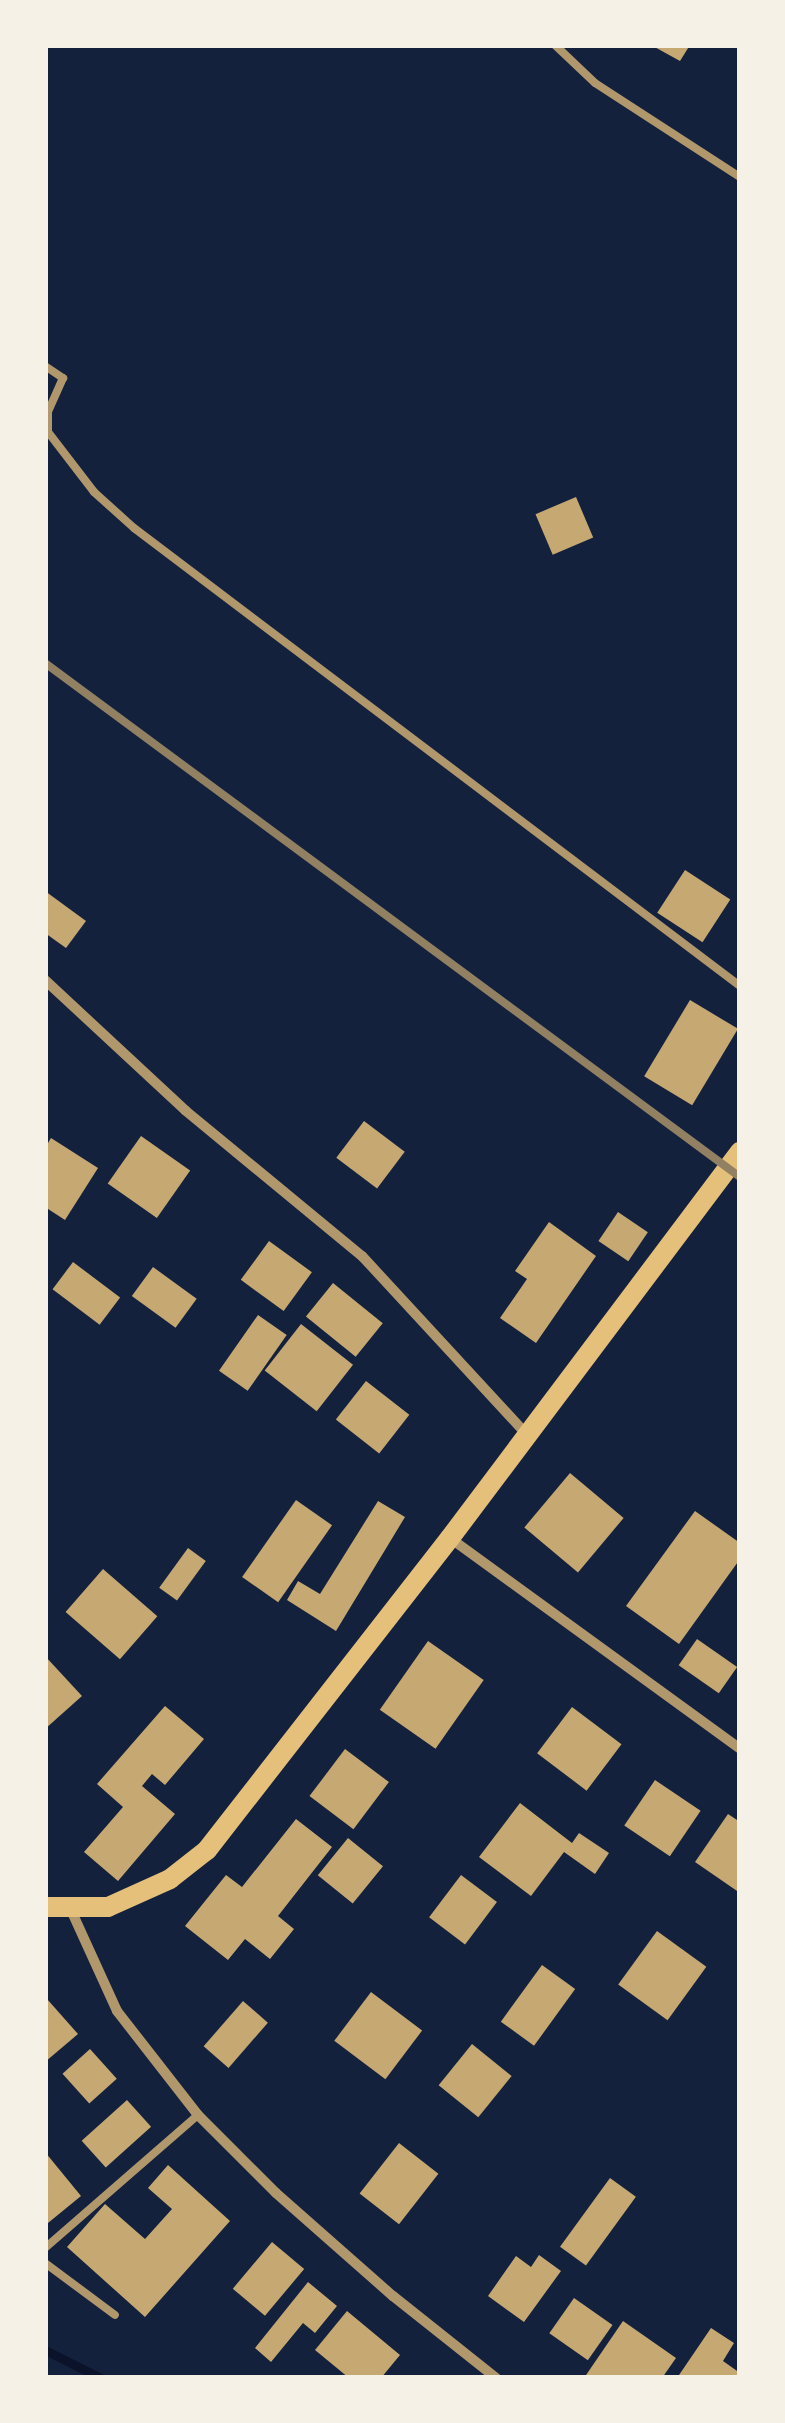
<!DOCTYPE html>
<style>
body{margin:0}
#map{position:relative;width:785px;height:2423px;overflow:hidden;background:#14213d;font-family:Rubik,sans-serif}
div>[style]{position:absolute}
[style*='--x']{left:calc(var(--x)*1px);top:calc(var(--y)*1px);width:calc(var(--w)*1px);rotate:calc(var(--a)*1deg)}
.stream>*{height:9px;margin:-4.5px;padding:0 4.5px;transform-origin:4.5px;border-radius:4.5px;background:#0b132b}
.building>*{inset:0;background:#c6a872;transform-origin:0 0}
.service>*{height:8px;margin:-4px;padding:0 4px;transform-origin:4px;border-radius:4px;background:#b1986c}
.minor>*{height:10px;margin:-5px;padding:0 5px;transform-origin:5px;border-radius:5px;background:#b1986c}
.secondary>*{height:20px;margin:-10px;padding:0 10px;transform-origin:10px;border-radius:10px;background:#e5c07b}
.rail>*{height:8px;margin:-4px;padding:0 4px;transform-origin:4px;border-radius:4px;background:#918062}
span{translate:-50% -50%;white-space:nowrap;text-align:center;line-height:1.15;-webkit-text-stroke:8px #f6f1e7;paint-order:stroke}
.frame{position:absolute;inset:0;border:48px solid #f6f1e7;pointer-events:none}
</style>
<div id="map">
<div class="stream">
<div style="--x:45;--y:2350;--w:63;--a:26.6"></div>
</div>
<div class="building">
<div style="clip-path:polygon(651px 45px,690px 45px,680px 61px)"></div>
<div style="left:576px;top:497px;width:44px;height:44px;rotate:67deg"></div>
<div style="left:685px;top:870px;width:54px;height:51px;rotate:33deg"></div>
<div style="clip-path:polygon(45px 891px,86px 921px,66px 948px,45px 933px)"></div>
<div style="left:690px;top:1000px;width:56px;height:89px;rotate:31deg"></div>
<div style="left:364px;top:1121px;width:51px;height:46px;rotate:37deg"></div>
<div style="left:141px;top:1136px;width:60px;height:58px;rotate:35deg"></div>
<div style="clip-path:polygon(51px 1138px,98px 1168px,65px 1220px,45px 1207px,45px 1148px)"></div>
<div style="left:618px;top:1212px;width:36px;height:35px;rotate:34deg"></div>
<div style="clip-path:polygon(549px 1222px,596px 1256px,536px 1343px,500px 1318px,527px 1279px,515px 1271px)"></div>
<div style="left:269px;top:1241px;width:53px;height:48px;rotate:36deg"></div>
<div style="left:73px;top:1262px;width:59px;height:34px;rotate:37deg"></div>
<div style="left:153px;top:1267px;width:54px;height:36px;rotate:36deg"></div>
<div style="left:333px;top:1283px;width:64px;height:43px;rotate:39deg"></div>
<div style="left:258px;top:1315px;width:35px;height:68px;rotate:35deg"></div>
<div style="left:301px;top:1324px;width:66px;height:59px;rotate:38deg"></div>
<div style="left:366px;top:1381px;width:55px;height:49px;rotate:38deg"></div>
<div style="left:570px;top:1473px;width:70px;height:71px;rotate:40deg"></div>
<div style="left:296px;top:1500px;width:44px;height:94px;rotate:35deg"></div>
<div style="clip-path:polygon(378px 1501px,405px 1517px,336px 1631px,287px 1600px,298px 1581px,320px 1594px)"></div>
<div style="clip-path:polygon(695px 1511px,740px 1543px,740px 1559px,679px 1644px,626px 1606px)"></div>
<div style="left:188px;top:1548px;width:22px;height:49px;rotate:36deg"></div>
<div style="left:103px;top:1569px;width:72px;height:57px;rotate:41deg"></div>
<div style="left:697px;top:1639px;width:49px;height:32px;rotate:35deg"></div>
<div style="left:428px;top:1641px;width:68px;height:84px;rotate:35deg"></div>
<div style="clip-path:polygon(45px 1656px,82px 1696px,45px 1729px)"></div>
<div style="clip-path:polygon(165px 1706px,204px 1739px,165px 1785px,152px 1774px,142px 1786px,175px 1814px,118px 1881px,84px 1852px,123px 1807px,97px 1784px)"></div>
<div style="left:572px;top:1707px;width:62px;height:58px;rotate:37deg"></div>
<div style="left:345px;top:1749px;width:55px;height:59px;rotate:37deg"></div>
<div style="left:655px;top:1780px;width:55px;height:55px;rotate:34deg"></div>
<div style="clip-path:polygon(520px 1803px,572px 1843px,579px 1833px,609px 1853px,595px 1874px,564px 1852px,531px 1896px,479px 1857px)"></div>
<div style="clip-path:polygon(728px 1814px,740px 1822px,740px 1893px,695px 1862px)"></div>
<div style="clip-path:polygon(296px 1819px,332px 1847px,278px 1916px,294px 1929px,270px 1959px,245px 1939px,228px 1960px,185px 1926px,226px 1875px,242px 1887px)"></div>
<div style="left:348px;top:1838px;width:45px;height:48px;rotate:39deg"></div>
<div style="left:461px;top:1875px;width:45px;height:53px;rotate:37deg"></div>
<div style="left:657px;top:1931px;width:61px;height:66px;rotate:36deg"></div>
<div style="left:542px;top:1965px;width:41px;height:70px;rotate:36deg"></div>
<div style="left:371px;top:1992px;width:64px;height:61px;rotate:37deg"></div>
<div style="clip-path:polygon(47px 1999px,78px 2034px,45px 2062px,45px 2001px)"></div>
<div style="left:243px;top:2001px;width:33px;height:60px;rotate:41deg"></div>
<div style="left:472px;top:2044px;width:51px;height:53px;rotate:39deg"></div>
<div style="left:90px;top:2049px;width:40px;height:37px;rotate:48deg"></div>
<div style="left:127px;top:2100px;width:36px;height:61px;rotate:48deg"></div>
<div style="left:399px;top:2143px;width:50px;height:64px;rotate:38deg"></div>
<div style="clip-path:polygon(45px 2152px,81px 2196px,48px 2223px,45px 2219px)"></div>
<div style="clip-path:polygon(168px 2165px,230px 2221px,145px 2317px,67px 2247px,105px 2204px,145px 2239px,172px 2209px,148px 2188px)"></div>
<div style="left:610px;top:2178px;width:32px;height:85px;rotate:36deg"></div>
<div style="left:272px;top:2242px;width:42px;height:61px;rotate:40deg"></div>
<div style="clip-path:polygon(539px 2255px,561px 2271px,524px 2322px,488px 2296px,516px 2256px,531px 2267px)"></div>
<div style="clip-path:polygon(308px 2282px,337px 2306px,315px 2333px,303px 2323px,271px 2362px,255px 2348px)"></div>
<div style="left:574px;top:2298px;width:47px;height:43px;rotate:35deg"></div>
<div style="clip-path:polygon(347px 2311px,400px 2355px,381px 2378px,349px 2378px,315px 2350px)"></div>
<div style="clip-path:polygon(623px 2321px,676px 2358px,662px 2378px,584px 2378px)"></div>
<div style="clip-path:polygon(711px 2328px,734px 2343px,723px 2361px,740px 2373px,740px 2378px,677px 2378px)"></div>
</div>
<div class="service">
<div style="--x:555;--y:45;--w:55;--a:43.5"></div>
<div style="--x:595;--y:83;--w:173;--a:33"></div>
<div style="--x:45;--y:366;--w:22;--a:34"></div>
<div style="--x:63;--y:378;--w:36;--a:114"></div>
<div style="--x:48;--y:411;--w:21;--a:90"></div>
<div style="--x:48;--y:432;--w:76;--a:52.5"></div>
<div style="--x:94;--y:492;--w:54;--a:42"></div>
<div style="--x:134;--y:528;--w:760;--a:37.08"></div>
<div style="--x:45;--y:2248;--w:203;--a:-41"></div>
<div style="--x:45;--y:2263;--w:87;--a:36.6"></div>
</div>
<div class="minor">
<div style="--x:45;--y:980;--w:192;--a:42.9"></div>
<div style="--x:186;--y:1111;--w:228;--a:39.5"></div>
<div style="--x:362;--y:1256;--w:243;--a:47.3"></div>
<div style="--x:450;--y:1538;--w:359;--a:36"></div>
<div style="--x:71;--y:1910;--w:111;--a:65.5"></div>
<div style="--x:117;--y:2011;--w:132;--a:52.1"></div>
<div style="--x:198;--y:2115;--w:110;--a:45"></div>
<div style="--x:276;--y:2193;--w:156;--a:41.4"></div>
<div style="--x:393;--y:2296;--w:132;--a:38.5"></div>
</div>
<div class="secondary">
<div style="--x:45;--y:1907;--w:63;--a:0"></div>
<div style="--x:108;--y:1907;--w:68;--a:-24.3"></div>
<div style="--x:170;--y:1879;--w:47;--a:-38.1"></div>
<div style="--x:207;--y:1850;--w:395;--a:-52.1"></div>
<div style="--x:450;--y:1538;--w:483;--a:-53.1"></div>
</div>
<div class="rail">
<div style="--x:45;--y:663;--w:864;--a:36.49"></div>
</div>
<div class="frame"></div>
</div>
